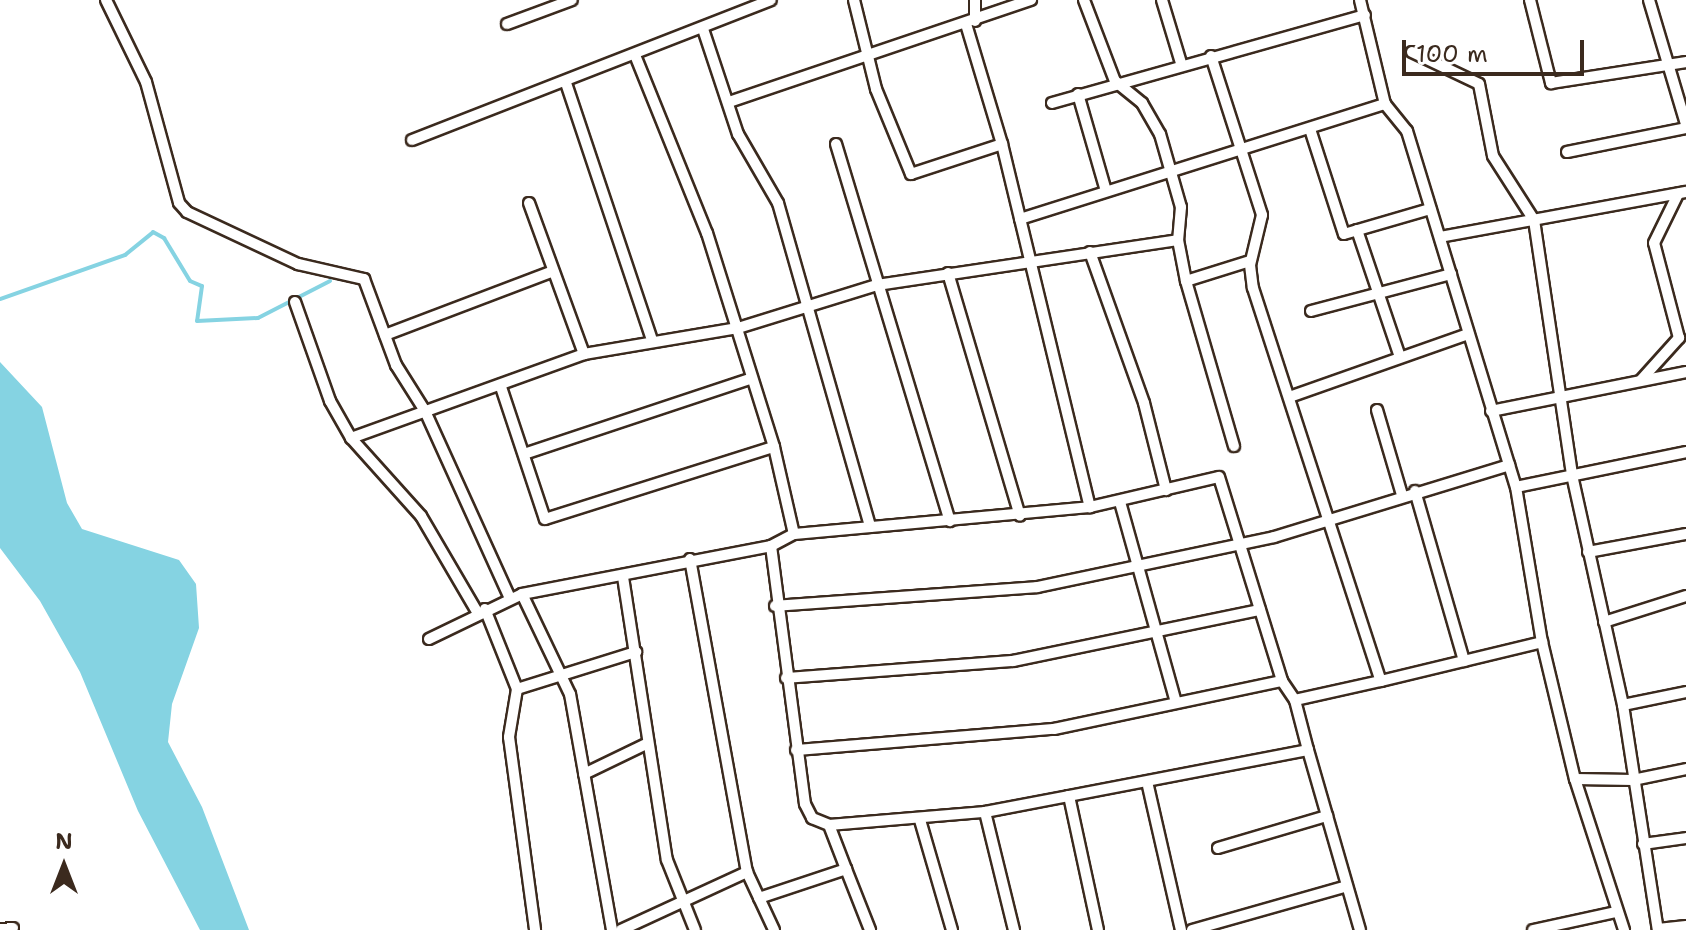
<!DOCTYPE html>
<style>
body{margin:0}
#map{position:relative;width:1686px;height:930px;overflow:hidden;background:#fff;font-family:"Shantell Sans",sans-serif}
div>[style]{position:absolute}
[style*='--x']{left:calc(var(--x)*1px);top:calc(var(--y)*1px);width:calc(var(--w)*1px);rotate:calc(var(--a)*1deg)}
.water>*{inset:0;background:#85d3e2}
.stream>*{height:4px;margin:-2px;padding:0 2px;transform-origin:2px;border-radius:2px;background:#85d3e2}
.roads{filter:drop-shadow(2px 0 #3b2a1e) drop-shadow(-2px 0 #3b2a1e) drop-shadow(0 2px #3b2a1e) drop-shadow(0 -2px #3b2a1e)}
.street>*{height:10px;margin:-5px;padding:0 5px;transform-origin:5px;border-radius:5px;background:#fff}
span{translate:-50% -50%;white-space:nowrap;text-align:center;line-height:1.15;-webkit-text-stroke:6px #fff;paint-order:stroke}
.north{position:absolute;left:24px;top:826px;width:80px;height:80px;-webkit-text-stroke:6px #fff;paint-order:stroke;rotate:0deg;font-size:22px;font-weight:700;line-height:32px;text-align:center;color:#3b2a1e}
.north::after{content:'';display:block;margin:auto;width:28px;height:36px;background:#3b2a1e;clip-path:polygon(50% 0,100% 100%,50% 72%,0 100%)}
.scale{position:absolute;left:1402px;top:40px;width:182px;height:36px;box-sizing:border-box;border:4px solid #3b2a1e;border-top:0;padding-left:10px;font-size:24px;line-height:28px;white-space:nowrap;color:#3b2a1e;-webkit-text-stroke:6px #fff;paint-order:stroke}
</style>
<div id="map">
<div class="water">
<div style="clip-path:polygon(0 362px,42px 407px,67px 503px,82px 529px,179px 560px,196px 584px,199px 628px,172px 704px,168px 742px,202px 807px,249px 930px,200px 930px,138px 811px,80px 672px,40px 601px,0 548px)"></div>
</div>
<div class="stream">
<div style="--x:0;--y:299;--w:133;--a:-19.4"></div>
<div style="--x:125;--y:255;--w:36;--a:-39"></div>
<div style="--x:153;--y:232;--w:13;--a:29"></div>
<div style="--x:164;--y:238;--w:50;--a:58.8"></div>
<div style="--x:190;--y:281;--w:13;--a:23"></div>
<div style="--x:202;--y:286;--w:35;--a:98"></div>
<div style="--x:197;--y:321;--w:61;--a:-2.8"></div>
<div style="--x:258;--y:318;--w:81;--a:-27.2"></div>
</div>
<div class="roads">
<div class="street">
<div style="--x:106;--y:0;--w:91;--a:64"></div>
<div style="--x:146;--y:82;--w:125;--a:74.7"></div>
<div style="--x:179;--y:203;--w:12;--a:48"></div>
<div style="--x:187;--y:212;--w:123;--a:25.1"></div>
<div style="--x:298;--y:264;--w:68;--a:12.8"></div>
<div style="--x:364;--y:279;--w:92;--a:69.6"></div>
<div style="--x:396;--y:365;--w:54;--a:57.8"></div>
<div style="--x:425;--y:411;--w:205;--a:65.6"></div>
<div style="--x:854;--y:0;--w:92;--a:76.1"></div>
<div style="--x:876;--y:89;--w:92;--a:67.6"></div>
<div style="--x:911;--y:174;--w:96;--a:-18.2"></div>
<div style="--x:975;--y:0;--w:21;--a:90"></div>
<div style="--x:1084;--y:0;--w:87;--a:69.1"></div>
<div style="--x:1115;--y:81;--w:35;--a:39"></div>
<div style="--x:1142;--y:103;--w:36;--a:60"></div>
<div style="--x:1160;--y:134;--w:76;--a:74"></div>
<div style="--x:1181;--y:207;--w:33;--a:95"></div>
<div style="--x:1178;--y:240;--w:42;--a:79"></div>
<div style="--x:1186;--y:281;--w:172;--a:73.8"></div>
<div style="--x:1162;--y:0;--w:66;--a:73.2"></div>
<div style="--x:1360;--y:0;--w:107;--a:76.5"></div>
<div style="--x:1385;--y:104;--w:35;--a:51"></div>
<div style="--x:1407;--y:131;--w:372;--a:73"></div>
<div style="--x:1516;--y:487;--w:157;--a:80.5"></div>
<div style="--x:1542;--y:642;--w:141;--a:76.5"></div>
<div style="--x:1575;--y:779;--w:159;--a:72"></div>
<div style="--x:1530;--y:0;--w:86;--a:75.8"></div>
<div style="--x:1551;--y:83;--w:137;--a:-8.8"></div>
<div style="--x:1649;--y:0;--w:129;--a:73.4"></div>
<div style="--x:507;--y:24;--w:69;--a:-20.3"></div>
<div style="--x:966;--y:24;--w:125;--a:73.3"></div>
<div style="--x:1002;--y:144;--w:374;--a:76.4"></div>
<div style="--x:703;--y:29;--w:111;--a:71.6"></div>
<div style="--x:738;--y:134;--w:80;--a:59.9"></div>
<div style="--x:778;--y:203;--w:337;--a:74.1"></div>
<div style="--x:1412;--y:52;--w:74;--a:25.5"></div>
<div style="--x:1479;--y:84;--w:73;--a:79"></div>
<div style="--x:1493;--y:156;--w:76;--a:57.4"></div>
<div style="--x:1534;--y:220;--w:258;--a:81.5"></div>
<div style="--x:1572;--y:475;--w:236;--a:77.5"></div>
<div style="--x:1623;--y:705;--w:228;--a:81.2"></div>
<div style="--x:635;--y:55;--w:192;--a:68"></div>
<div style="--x:707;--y:233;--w:224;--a:72.6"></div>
<div style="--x:774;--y:447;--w:89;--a:77.1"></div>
<div style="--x:1211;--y:56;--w:167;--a:72.2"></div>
<div style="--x:1262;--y:215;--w:51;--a:103.5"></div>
<div style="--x:1250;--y:265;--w:23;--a:83"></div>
<div style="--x:1253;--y:288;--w:413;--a:72"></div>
<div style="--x:1381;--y:681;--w:166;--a:-13.6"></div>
<div style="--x:566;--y:83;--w:271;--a:71.5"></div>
<div style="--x:1078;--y:94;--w:101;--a:73.9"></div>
<div style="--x:729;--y:102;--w:319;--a:-18.7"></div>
<div style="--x:1052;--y:103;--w:325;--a:-15.7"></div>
<div style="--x:1310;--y:129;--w:110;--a:72.1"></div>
<div style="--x:1344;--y:234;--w:90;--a:-16.2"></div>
<div style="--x:412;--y:140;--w:385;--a:-21.3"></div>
<div style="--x:836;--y:144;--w:394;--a:73.2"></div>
<div style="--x:1567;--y:152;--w:121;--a:-11.4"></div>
<div style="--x:529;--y:203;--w:161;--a:70"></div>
<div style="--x:1020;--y:219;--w:383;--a:-17.5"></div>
<div style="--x:1357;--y:230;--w:131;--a:71.3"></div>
<div style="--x:1440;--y:237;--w:250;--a:-10.4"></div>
<div style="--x:1090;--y:252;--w:160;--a:70.3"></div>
<div style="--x:1144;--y:403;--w:90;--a:75.8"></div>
<div style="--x:948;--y:273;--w:253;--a:73.5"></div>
<div style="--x:1186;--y:281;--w:67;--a:-17.4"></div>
<div style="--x:295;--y:302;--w:105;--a:70.5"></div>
<div style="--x:330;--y:401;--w:43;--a:60.4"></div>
<div style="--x:351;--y:438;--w:105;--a:48.1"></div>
<div style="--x:421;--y:516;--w:111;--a:59.7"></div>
<div style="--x:1311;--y:311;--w:145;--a:-14.8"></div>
<div style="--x:385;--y:335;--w:178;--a:-20.8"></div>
<div style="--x:1641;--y:380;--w:57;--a:-47.9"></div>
<div style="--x:1679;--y:338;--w:98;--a:-104.7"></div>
<div style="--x:1654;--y:243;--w:55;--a:-63.9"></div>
<div style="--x:501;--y:387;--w:139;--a:71.6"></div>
<div style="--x:545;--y:519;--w:240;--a:-17.5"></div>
<div style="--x:1292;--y:396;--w:187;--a:-19.4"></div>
<div style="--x:1377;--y:410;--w:89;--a:73.6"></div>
<div style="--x:1491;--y:411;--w:199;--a:-11.3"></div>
<div style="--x:351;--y:438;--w:248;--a:-19.8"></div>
<div style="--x:584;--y:354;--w:156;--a:-9.6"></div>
<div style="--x:738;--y:328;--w:145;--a:-17.2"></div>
<div style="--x:877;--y:285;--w:304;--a:-8.5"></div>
<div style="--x:527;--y:453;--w:237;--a:-18.4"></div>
<div style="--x:1516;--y:487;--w:174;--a:-11.6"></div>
<div style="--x:1415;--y:491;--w:177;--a:73.9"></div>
<div style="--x:1120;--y:502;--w:205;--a:74.4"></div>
<div style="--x:771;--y:546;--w:260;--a:82.5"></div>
<div style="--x:805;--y:804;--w:16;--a:63"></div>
<div style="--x:812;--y:818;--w:18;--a:22"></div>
<div style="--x:1588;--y:552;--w:100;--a:-10.4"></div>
<div style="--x:690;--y:559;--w:318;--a:79.7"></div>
<div style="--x:747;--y:872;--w:64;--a:65"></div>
<div style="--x:623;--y:577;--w:286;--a:81.2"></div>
<div style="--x:667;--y:860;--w:75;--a:68.2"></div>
<div style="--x:522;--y:594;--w:111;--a:64.4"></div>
<div style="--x:570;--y:694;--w:240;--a:79.9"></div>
<div style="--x:775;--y:606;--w:263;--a:-4.1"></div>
<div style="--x:1037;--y:587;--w:242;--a:-11.9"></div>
<div style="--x:1274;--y:537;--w:246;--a:-17"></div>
<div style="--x:485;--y:609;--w:86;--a:68.2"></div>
<div style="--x:517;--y:689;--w:49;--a:99.5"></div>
<div style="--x:509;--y:737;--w:195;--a:82.3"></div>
<div style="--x:1604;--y:622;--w:86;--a:-17.6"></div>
<div style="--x:429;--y:639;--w:103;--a:-25.8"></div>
<div style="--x:522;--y:594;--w:254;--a:-10.9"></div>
<div style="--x:771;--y:546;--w:26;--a:-28"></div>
<div style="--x:794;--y:534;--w:297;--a:-5.2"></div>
<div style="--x:1090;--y:507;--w:132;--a:-13.1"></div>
<div style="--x:1219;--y:477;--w:214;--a:72.8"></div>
<div style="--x:1282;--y:681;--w:23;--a:56"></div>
<div style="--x:786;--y:678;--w:228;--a:-4.3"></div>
<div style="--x:1013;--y:661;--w:252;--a:-11.7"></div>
<div style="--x:517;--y:689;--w:125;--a:-17.3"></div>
<div style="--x:1623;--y:705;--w:64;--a:-11.7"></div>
<div style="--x:796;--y:750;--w:259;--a:-4.7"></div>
<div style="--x:1054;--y:729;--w:233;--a:-11.9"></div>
<div style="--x:1308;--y:750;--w:52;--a:-104.6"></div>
<div style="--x:1295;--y:700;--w:88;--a:-12.5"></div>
<div style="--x:584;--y:774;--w:69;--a:-25.8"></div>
<div style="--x:1575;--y:779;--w:58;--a:1"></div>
<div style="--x:1633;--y:780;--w:54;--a:-11.7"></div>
<div style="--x:1148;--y:786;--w:148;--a:77.1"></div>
<div style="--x:1069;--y:796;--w:243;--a:-10.9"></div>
<div style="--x:1308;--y:750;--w:187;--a:73.9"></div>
<div style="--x:985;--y:812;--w:122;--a:76.2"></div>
<div style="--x:920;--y:820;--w:115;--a:73.8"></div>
<div style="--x:1643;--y:844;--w:43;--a:-7.9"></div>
<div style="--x:1218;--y:848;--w:114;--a:-16.4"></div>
<div style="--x:846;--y:869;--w:47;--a:-111.1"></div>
<div style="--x:829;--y:825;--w:157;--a:-4.8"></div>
<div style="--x:985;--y:812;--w:86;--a:-10.8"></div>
<div style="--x:1069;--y:796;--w:137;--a:77.8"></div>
<div style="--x:759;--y:898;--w:92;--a:-18.4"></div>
<div style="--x:846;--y:869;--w:66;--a:68.5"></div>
<div style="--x:0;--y:929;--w:13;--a:-4"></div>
<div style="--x:1658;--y:929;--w:28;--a:-6"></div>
<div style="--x:621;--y:930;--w:139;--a:-24.7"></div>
<div style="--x:1192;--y:930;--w:161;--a:-15.8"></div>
<div style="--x:1533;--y:930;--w:85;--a:-12.2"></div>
</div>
</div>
<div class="north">N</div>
<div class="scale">100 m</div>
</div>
